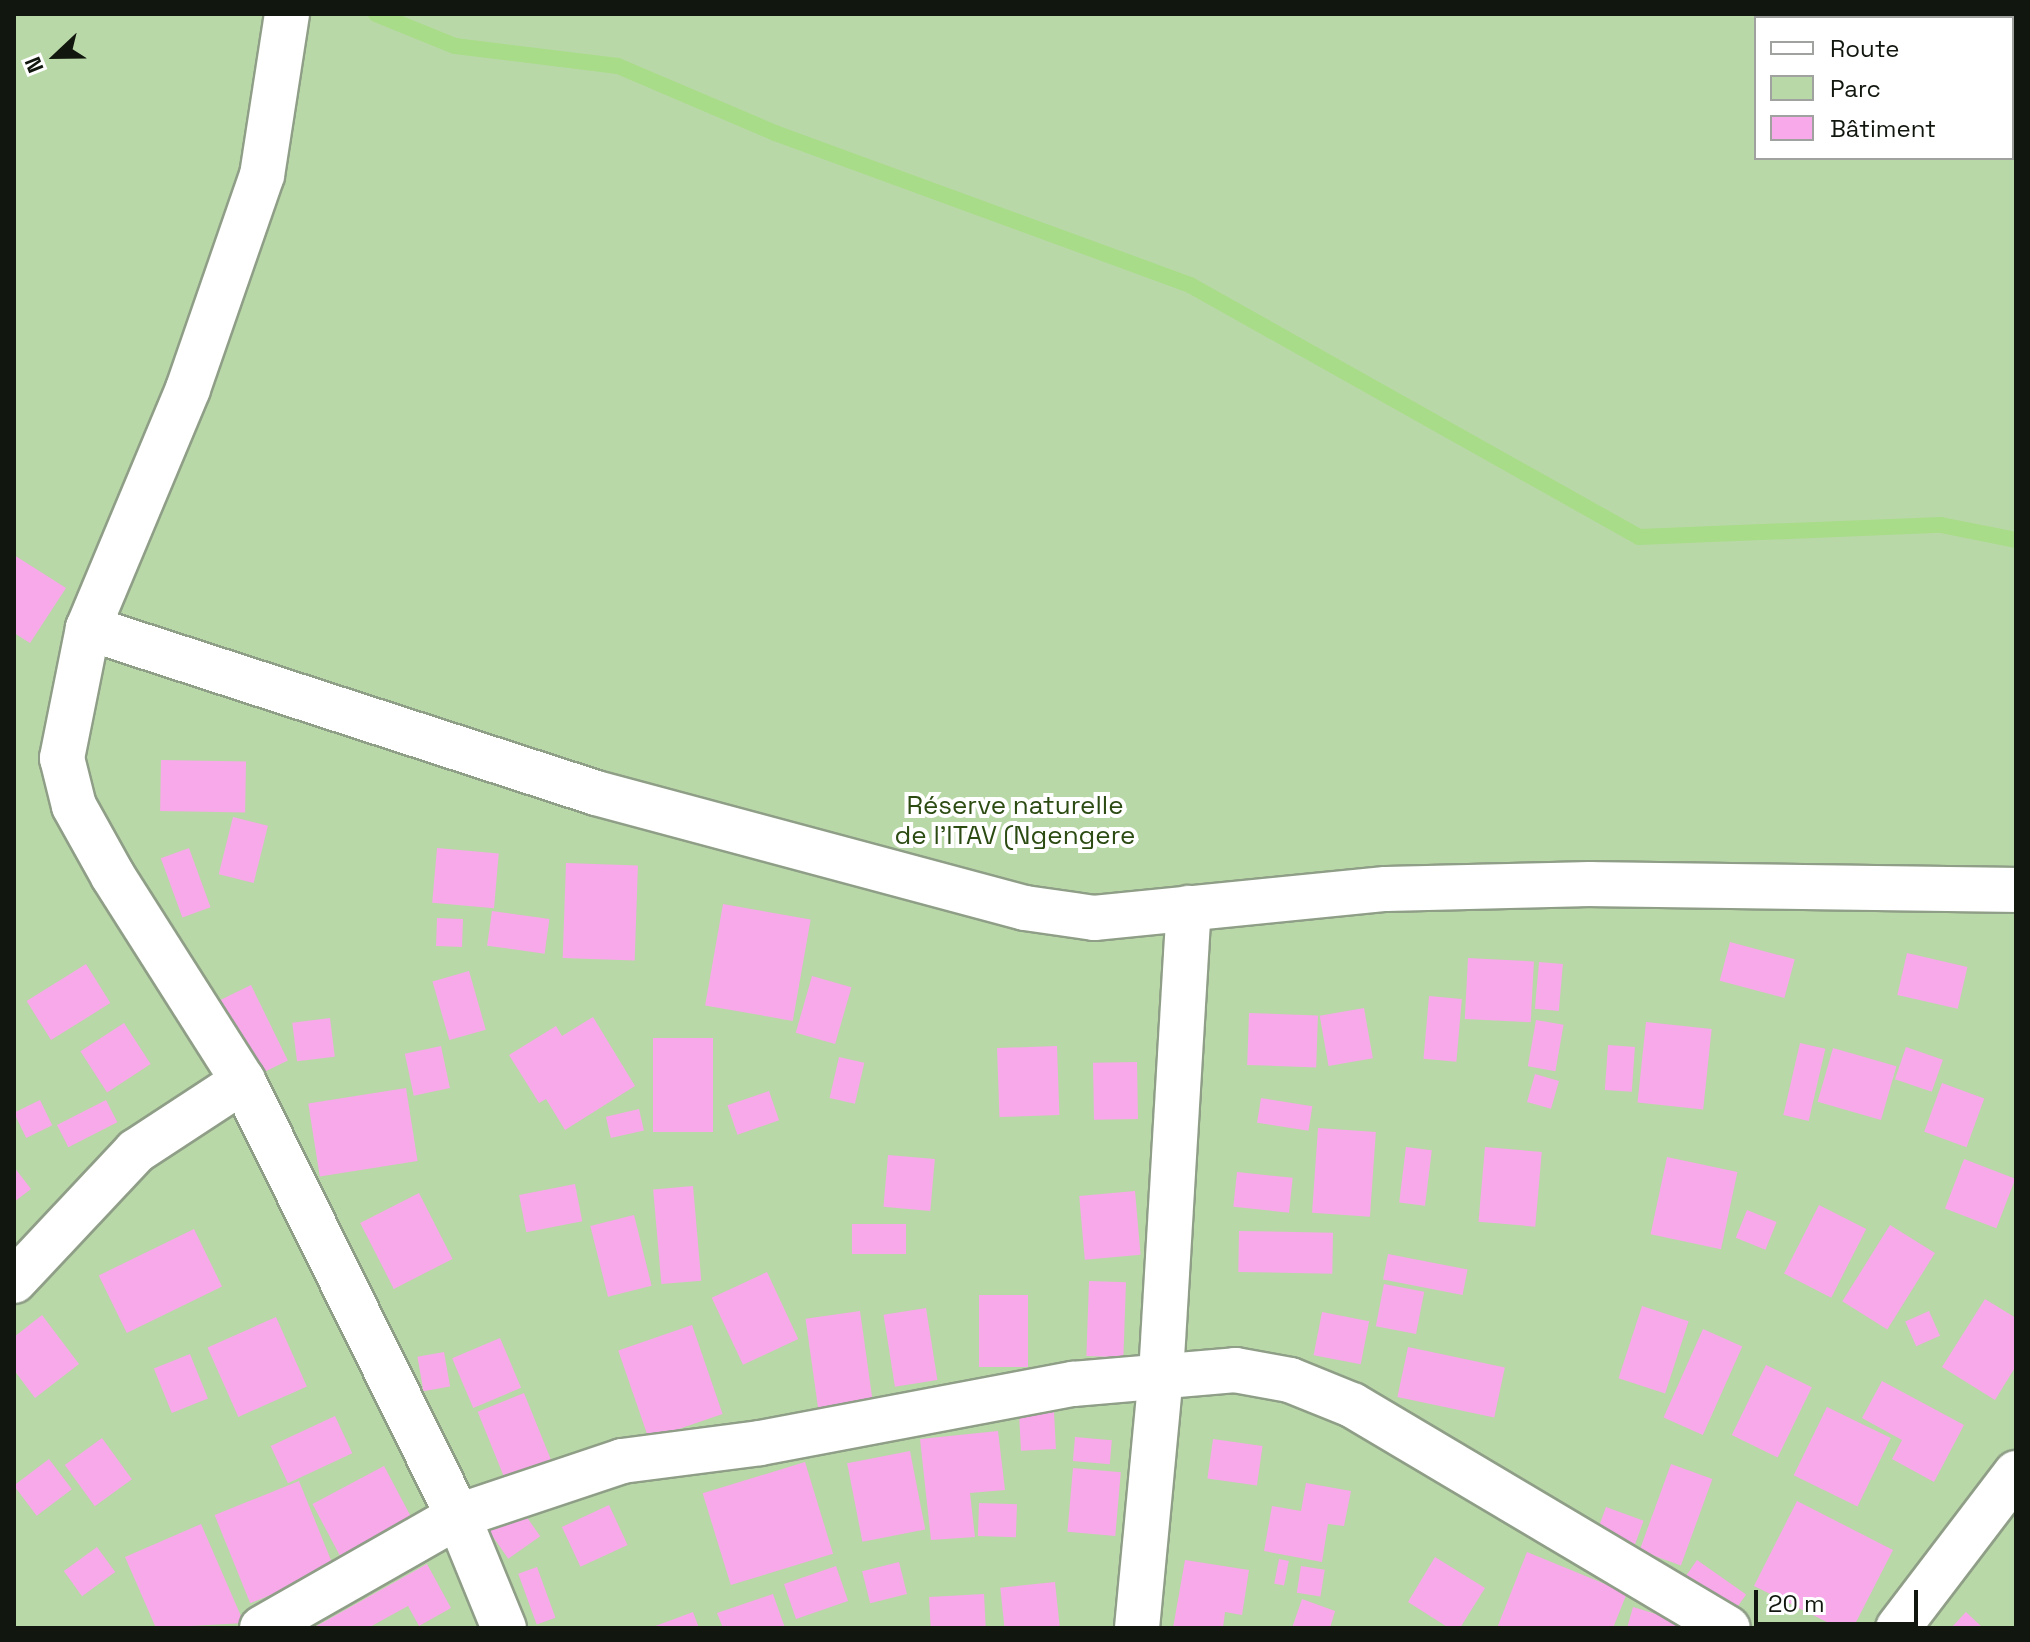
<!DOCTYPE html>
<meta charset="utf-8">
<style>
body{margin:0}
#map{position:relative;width:2030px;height:1642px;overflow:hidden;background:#e7f7df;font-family:"Space Grotesk",sans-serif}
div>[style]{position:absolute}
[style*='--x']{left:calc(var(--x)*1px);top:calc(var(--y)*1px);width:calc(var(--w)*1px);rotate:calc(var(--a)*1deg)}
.green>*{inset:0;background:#b9d8a7}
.stream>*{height:16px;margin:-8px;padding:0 8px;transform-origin:8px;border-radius:8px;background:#a8dc89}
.building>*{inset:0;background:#f7a9e9;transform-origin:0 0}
.roads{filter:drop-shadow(2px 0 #8f9e87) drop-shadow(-2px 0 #8f9e87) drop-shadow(0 2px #8f9e87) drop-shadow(0 -2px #8f9e87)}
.minor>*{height:44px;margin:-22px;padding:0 22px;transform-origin:22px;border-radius:22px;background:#fff}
span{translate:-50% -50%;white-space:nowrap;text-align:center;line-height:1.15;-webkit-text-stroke:8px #fff;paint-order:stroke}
.park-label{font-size:26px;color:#2b4b12}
.frame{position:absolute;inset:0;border:16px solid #11170e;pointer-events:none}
.legend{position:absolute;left:1754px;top:16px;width:260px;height:144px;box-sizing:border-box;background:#fff;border:2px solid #a0a29f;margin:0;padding:10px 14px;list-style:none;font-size:24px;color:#11170e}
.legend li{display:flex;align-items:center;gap:16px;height:40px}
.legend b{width:40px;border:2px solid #a0a29f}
.north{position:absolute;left:16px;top:16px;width:80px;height:80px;-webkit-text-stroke:6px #fff;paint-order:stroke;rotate:248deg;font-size:22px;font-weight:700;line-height:32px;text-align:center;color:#11170e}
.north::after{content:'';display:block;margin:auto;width:28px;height:36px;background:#11170e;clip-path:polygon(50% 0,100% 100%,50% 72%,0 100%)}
.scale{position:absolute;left:1754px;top:1590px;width:164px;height:36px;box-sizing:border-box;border:4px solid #11170e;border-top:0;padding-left:10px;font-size:24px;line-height:28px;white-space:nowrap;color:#11170e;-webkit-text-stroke:6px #fff;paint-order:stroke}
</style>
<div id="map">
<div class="green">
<div style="clip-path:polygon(evenodd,14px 14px,2016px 14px,2016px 1628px,14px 1628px,14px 14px,1756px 18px,2012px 18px,2012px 158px,1756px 158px,1756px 18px)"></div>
</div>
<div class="stream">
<div style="--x:376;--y:14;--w:85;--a:22.1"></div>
<div style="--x:455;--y:46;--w:164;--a:7"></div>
<div style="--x:618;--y:66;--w:171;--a:23.1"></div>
<div style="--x:775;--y:133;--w:442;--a:20.1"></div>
<div style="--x:1190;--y:285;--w:515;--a:29.3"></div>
<div style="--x:1639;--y:537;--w:302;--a:-2.3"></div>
<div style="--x:1941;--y:525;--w:76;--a:11.3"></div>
</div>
<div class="building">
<div style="clip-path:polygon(14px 555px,66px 588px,30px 643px,14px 633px)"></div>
<div style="left:161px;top:760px;width:85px;height:51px;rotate:1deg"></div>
<div style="left:233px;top:817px;width:36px;height:59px;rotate:14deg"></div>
<div style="left:189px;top:848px;width:63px;height:30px;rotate:70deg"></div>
<div style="left:437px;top:848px;width:62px;height:55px;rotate:5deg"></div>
<div style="left:566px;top:863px;width:72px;height:95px;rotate:2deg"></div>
<div style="left:723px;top:904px;width:89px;height:103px;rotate:10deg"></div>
<div style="left:492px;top:911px;width:58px;height:35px;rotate:8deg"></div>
<div style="left:437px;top:918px;width:26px;height:28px;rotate:2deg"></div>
<div style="left:1730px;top:942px;width:67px;height:40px;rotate:15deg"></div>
<div style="left:1907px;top:953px;width:62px;height:43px;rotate:13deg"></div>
<div style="left:1468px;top:958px;width:66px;height:61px;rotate:3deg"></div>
<div style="left:1539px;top:962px;width:24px;height:47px;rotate:5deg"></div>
<div style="left:86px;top:964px;width:46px;height:70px;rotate:58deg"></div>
<div style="left:469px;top:971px;width:61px;height:38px;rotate:74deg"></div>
<div style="left:812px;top:976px;width:41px;height:59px;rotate:16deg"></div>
<div style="left:251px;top:985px;width:84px;height:41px;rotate:64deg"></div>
<div style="left:1429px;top:996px;width:33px;height:63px;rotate:5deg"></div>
<div style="left:1364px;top:1008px;width:51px;height:45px;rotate:80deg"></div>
<div style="left:1249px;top:1013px;width:69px;height:52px;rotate:2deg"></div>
<div style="clip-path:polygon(593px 1017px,635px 1086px,565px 1130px,546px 1099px,539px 1103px,509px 1055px,556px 1026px,562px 1036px)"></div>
<div style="left:330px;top:1018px;width:39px;height:38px;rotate:83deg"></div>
<div style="left:1536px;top:1020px;width:28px;height:47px;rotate:10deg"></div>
<div style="left:1646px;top:1022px;width:66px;height:81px;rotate:6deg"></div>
<div style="left:124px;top:1023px;width:49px;height:52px;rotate:57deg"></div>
<div style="left:653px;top:1038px;width:60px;height:94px"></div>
<div style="left:1800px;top:1043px;width:26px;height:74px;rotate:13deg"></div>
<div style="left:1608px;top:1045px;width:27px;height:45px;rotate:4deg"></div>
<div style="left:441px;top:1046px;width:43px;height:37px;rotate:78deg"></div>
<div style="left:1057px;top:1046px;width:69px;height:60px;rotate:88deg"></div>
<div style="left:1906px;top:1047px;width:39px;height:34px;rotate:19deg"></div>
<div style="left:1833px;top:1048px;width:66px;height:56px;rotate:16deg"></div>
<div style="left:839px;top:1057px;width:26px;height:42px;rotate:13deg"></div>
<div style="left:1137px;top:1062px;width:57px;height:44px;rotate:89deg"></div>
<div style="left:1535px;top:1074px;width:25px;height:29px;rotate:16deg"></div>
<div style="left:1942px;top:1083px;width:45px;height:52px;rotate:20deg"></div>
<div style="left:406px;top:1088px;width:74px;height:99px;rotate:81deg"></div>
<div style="left:769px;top:1091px;width:31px;height:44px;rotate:71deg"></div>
<div style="left:1261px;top:1098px;width:52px;height:25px;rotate:9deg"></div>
<div style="left:40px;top:1100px;width:28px;height:29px;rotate:64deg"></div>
<div style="left:106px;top:1100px;width:25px;height:55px;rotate:63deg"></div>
<div style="left:639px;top:1109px;width:22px;height:34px;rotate:77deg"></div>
<div style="left:1318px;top:1128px;width:58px;height:85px;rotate:4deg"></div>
<div style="left:1406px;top:1147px;width:26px;height:56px;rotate:7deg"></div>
<div style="left:1485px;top:1147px;width:57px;height:75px;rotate:5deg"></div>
<div style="left:888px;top:1155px;width:47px;height:52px;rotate:5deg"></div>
<div style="left:1667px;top:1157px;width:72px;height:79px;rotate:12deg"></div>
<div style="left:1964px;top:1159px;width:55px;height:53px;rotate:21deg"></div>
<div style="clip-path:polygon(14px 1167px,31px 1189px,14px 1202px)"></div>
<div style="left:1237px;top:1172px;width:56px;height:35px;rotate:6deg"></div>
<div style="left:575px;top:1184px;width:38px;height:57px;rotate:79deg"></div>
<div style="left:693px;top:1186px;width:95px;height:40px;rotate:85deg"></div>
<div style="left:1135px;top:1191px;width:64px;height:56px;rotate:85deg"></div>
<div style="left:419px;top:1193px;width:74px;height:66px;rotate:63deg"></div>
<div style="left:1819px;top:1205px;width:53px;height:77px;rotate:27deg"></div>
<div style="left:1747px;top:1210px;width:32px;height:30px;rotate:22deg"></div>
<div style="left:634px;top:1215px;width:73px;height:45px;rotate:76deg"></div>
<div style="left:852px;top:1224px;width:54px;height:30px"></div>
<div style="left:1890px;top:1225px;width:53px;height:90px;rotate:32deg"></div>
<div style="left:194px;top:1229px;width:64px;height:106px;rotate:64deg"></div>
<div style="left:1239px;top:1231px;width:94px;height:41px;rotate:1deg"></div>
<div style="left:1388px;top:1254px;width:81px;height:26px;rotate:11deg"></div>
<div style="left:767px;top:1272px;width:74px;height:61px;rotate:65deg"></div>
<div style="left:1089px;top:1281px;width:37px;height:75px;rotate:2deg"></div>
<div style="left:1384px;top:1284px;width:41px;height:43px;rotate:11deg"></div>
<div style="left:979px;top:1295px;width:49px;height:72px"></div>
<div style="clip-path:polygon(1985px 1299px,2016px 1318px,2016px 1366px,1995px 1400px,1942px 1367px)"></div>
<div style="left:1642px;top:1306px;width:49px;height:76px;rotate:18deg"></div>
<div style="left:926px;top:1308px;width:73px;height:43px;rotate:81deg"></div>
<div style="left:860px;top:1311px;width:90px;height:55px;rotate:82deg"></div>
<div style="left:1929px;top:1311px;width:27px;height:26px;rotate:66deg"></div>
<div style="left:1322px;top:1312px;width:48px;height:44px;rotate:11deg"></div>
<div style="clip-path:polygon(42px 1315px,79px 1364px,35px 1398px,14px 1370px,14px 1337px)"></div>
<div style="left:276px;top:1317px;width:76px;height:75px;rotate:66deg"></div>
<div style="left:692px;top:1325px;width:94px;height:78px;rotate:71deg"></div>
<div style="left:1703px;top:1329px;width:43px;height:97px;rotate:24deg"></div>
<div style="left:500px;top:1338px;width:54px;height:52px;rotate:67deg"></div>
<div style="left:1408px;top:1347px;width:99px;height:51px;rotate:12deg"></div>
<div style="left:444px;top:1352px;width:35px;height:27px;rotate:80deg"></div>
<div style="left:190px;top:1354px;width:48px;height:39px;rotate:68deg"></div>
<div style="left:1766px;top:1365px;width:51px;height:78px;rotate:26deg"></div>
<div style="clip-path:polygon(1882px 1381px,1964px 1425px,1934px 1482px,1892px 1459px,1902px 1440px,1862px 1418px)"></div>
<div style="left:524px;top:1393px;width:81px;height:50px;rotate:68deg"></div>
<div style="left:1827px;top:1407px;width:71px;height:76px;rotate:26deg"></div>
<div style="left:1054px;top:1412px;width:37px;height:35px;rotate:87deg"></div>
<div style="left:335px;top:1416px;width:41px;height:71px;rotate:65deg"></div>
<div style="clip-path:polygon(998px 1431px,1005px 1490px,970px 1493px,975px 1537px,931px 1540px,920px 1439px)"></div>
<div style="left:1075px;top:1437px;width:37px;height:24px;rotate:5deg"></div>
<div style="left:102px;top:1438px;width:51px;height:46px;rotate:54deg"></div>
<div style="left:1213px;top:1439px;width:50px;height:40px;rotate:8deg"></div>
<div style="left:910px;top:1451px;width:80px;height:64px;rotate:79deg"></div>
<div style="left:49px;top:1459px;width:38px;height:44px;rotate:53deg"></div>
<div style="left:805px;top:1462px;width:96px;height:107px;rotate:73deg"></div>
<div style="left:1671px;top:1464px;width:44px;height:92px;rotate:20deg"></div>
<div style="left:384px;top:1466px;width:69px;height:81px;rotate:62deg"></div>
<div style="left:1073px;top:1468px;width:48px;height:64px;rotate:5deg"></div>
<div style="left:299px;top:1481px;width:95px;height:91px;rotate:68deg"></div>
<div style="clip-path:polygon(1306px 1483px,1351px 1491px,1344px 1526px,1328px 1524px,1322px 1562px,1264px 1551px,1272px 1506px,1301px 1511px)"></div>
<div style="clip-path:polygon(1797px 1501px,1893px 1550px,1853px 1628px,1839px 1628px,1754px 1586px)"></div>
<div style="left:979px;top:1503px;width:38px;height:33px;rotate:2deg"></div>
<div style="left:609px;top:1505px;width:44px;height:52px;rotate:65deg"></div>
<div style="left:519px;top:1506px;width:37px;height:39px;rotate:55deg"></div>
<div style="left:1606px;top:1507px;width:40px;height:33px;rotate:20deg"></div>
<div style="clip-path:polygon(201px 1524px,244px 1623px,156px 1628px,125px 1557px)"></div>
<div style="left:97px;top:1547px;width:31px;height:41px;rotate:54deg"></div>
<div style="clip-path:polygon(1527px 1552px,1627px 1593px,1613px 1628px,1497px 1628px)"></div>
<div style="clip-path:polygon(1435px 1557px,1485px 1588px,1460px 1628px,1449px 1628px,1408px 1602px)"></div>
<div style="left:1279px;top:1559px;width:10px;height:25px;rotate:11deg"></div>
<div style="clip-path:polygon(1185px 1560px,1249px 1570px,1242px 1615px,1225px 1612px,1223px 1628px,1173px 1628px)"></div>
<div style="left:1697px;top:1560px;width:60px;height:20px;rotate:35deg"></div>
<div style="left:899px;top:1562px;width:33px;height:38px;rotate:76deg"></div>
<div style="clip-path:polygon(427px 1564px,451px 1608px,419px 1626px,408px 1606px,368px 1628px,313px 1628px)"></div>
<div style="left:836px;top:1566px;width:37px;height:55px;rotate:71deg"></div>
<div style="left:1301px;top:1566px;width:24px;height:27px;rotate:9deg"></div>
<div style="left:537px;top:1567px;width:54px;height:20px;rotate:70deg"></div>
<div style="left:1055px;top:1582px;width:46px;height:55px;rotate:84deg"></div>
<div style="clip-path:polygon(773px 1594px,785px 1628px,723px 1628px,717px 1613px)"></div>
<div style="left:984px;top:1594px;width:34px;height:55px;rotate:87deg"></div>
<div style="clip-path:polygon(1302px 1599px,1335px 1611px,1330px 1628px,1292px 1628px)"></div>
<div style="clip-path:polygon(1633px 1607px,1679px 1621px,1677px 1628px,1627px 1628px)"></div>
<div style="clip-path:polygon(693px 1612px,699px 1628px,650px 1628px)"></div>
<div style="clip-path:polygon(1966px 1612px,1983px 1628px,1951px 1628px)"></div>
</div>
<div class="roads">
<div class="minor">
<div style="--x:287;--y:14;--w:163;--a:98.8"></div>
<div style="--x:262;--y:175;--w:226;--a:109.1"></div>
<div style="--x:188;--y:389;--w:259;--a:112.7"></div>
<div style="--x:88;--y:628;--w:133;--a:101.3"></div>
<div style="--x:62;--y:758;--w:49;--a:76"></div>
<div style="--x:74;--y:806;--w:80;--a:60.9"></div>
<div style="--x:113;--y:876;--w:243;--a:57.6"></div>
<div style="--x:243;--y:1081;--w:485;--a:63.7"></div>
<div style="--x:458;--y:1516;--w:121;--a:67.7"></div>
<div style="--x:88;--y:628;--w:534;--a:17.99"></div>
<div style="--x:596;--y:793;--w:444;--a:15"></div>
<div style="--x:1025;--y:908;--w:70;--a:8.2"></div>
<div style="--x:1094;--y:918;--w:293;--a:-5.7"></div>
<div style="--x:1386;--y:889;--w:204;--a:-1.4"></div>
<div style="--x:1590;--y:884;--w:426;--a:0.8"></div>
<div style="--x:14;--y:1281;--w:178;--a:-46.8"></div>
<div style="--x:136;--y:1151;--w:128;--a:-33.2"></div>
<div style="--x:262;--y:1628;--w:226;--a:-29.7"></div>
<div style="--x:458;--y:1516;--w:173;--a:-18.5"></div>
<div style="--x:622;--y:1461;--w:139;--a:-7.4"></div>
<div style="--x:760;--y:1443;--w:319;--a:-10.7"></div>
<div style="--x:1073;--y:1384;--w:163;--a:-4.9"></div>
<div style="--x:1235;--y:1370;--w:56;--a:10.3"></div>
<div style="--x:1290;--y:1380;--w:67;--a:22"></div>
<div style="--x:1352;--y:1405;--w:437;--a:30.7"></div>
<div style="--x:1137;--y:1628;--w:254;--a:-84.6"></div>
<div style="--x:1161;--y:1375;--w:468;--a:-86.6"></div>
<div style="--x:1898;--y:1628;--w:195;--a:-52.7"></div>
</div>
</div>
<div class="park-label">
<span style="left:1015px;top:821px">Réserve naturelle<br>de l'ITAV (Ngengere</span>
</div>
<div class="frame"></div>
<ul class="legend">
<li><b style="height:10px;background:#fff"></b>Route</li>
<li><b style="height:22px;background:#b9d8a7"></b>Parc</li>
<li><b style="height:22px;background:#f7a9e9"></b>Bâtiment</li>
</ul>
<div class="north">N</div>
<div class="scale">20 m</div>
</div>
